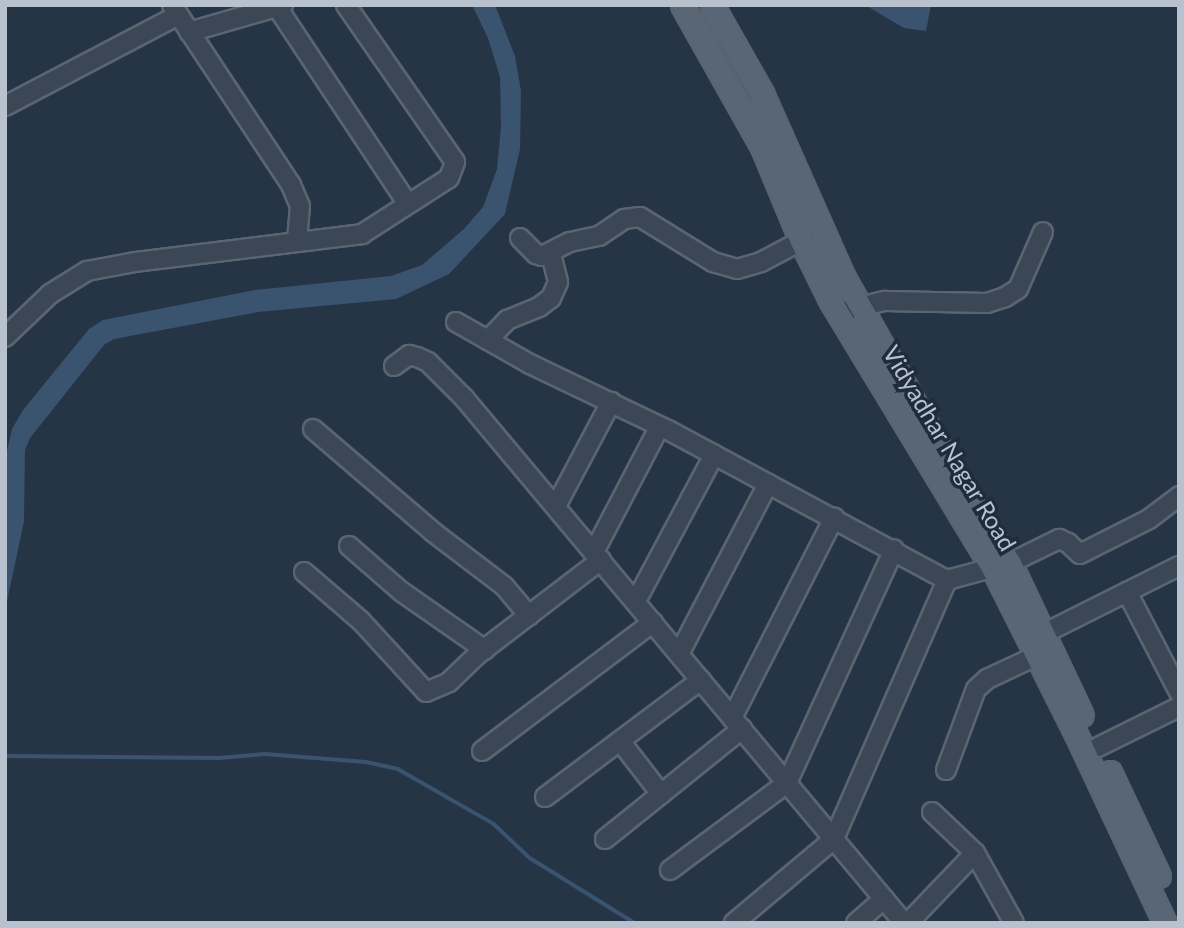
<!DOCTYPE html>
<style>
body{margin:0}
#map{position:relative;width:1184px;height:928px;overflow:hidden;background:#263546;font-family:Lato,sans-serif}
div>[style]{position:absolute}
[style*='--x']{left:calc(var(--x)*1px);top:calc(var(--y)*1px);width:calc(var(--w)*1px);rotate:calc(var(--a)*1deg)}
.water>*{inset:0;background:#3a536f}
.stream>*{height:3.5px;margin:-1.75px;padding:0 1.75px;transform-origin:1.75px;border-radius:1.75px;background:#3a536f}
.roads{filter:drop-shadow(2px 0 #596572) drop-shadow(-2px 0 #596572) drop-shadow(0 2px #596572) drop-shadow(0 -2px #596572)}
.minor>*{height:18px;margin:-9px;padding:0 9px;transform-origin:9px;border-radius:9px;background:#3b4755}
.major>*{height:21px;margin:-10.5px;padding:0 10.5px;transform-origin:10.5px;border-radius:10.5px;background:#596675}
span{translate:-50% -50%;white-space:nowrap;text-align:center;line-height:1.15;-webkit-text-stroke:7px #1f2c3b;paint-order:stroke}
.street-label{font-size:24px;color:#b8c2ce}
.frame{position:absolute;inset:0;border:7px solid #b8c2ce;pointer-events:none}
</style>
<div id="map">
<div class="water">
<div style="clip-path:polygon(472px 5px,495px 5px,515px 56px,521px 91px,520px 149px,505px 214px,449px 274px,396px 299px,258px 312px,114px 339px,104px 345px,30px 438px,25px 450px,24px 521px,5px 611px,7px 451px,12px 429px,23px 410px,89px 329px,103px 320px,255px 290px,391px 276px,422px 265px,464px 229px,483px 207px,497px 169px,501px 126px,500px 77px,488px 38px)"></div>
<div style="clip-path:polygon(865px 5px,931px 5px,926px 31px,904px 28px)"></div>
</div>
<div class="stream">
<div style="--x:5;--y:756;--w:215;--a:0.5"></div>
<div style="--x:220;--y:758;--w:45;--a:-5.1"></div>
<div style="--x:265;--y:754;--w:101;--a:4.5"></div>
<div style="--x:366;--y:762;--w:33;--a:12"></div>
<div style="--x:398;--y:769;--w:111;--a:29.8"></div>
<div style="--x:494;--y:824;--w:50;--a:43.4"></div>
<div style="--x:530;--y:858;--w:123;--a:31.8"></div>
</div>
<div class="roads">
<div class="minor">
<div style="--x:172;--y:5;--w:216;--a:56.5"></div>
<div style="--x:291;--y:185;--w:23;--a:67"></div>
<div style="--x:300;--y:206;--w:36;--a:95"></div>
<div style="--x:277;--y:7;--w:235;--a:56.4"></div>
<div style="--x:189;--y:32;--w:98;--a:-16"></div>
<div style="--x:5;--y:106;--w:195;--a:-27.7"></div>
<div style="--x:520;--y:238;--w:23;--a:45"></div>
<div style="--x:536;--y:254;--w:6;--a:18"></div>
<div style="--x:542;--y:256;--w:31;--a:-27"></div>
<div style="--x:570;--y:242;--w:30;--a:-12"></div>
<div style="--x:599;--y:236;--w:30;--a:-34"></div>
<div style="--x:624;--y:219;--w:16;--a:-7"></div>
<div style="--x:640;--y:217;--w:86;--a:31.7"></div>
<div style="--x:713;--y:262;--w:25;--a:16"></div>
<div style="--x:737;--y:269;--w:25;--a:-16"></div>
<div style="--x:761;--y:262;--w:45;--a:-27.7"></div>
<div style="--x:848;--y:310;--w:38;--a:-14"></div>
<div style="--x:885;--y:301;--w:102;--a:1.1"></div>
<div style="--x:987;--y:303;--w:19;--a:-18"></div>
<div style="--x:1005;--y:297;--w:15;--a:-32"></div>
<div style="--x:1018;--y:289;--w:62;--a:-66.3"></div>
<div style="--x:456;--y:322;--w:85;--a:29.6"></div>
<div style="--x:530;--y:364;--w:153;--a:25.6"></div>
<div style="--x:668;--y:430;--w:317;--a:28.3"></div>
<div style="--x:947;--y:580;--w:283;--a:113.6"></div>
<div style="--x:834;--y:839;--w:131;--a:140"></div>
<div style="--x:5;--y:337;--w:62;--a:-43.7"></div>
<div style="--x:50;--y:294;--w:44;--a:-31.9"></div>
<div style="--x:87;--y:271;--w:49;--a:-10.6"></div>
<div style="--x:135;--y:262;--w:229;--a:-7"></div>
<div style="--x:362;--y:234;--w:103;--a:-32.8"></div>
<div style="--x:449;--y:178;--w:17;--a:-69"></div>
<div style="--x:455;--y:162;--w:191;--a:-124.8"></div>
<div style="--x:488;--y:340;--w:28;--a:-46"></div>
<div style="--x:507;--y:320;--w:35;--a:-22"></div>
<div style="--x:539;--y:307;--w:15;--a:-37"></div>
<div style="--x:551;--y:298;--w:17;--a:-66"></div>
<div style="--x:558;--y:282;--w:30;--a:-104"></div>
<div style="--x:394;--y:366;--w:19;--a:-36"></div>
<div style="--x:409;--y:355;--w:8;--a:14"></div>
<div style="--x:417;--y:357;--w:12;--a:24"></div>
<div style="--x:428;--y:362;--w:51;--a:45"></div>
<div style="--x:464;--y:398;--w:685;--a:50.03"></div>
<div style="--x:313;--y:429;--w:158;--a:40.6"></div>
<div style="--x:433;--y:532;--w:89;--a:37.3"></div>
<div style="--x:504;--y:586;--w:39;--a:50"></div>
<div style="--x:556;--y:506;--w:118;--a:-62.1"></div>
<div style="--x:349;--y:546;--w:70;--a:41"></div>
<div style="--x:402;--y:592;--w:101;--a:34.9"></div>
<div style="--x:594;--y:552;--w:142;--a:-62.4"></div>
<div style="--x:304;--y:572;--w:75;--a:40.7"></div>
<div style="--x:361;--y:621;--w:96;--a:47.5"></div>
<div style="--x:426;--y:692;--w:25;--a:-23"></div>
<div style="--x:449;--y:682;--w:40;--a:-44"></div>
<div style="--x:478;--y:654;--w:155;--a:-37.4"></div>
<div style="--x:947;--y:580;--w:65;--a:-15.1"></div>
<div style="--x:1010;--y:563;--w:55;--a:-26.1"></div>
<div style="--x:1059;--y:539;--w:10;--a:24"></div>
<div style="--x:1068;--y:543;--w:16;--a:43"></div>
<div style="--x:1080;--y:554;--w:77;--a:-26.9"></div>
<div style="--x:1149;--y:519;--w:38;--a:-37"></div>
<div style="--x:1127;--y:592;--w:58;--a:-26.6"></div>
<div style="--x:636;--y:601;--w:166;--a:-61.9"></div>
<div style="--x:1033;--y:639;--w:105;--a:-26.6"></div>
<div style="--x:1127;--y:592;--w:113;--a:62.5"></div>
<div style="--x:679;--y:654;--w:192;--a:-62.4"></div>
<div style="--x:732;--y:718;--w:225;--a:-63"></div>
<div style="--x:620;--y:741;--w:67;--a:52.3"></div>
<div style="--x:1098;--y:747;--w:90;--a:-26.3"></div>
<div style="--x:482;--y:751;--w:214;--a:-37"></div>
<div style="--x:946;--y:770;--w:86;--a:-69.7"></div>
<div style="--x:976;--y:689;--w:15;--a:-42"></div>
<div style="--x:987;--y:679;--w:54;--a:-25.1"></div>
<div style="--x:545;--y:797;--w:195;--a:-36.9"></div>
<div style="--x:932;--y:812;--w:59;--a:43.6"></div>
<div style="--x:605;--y:839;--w:176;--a:-38.8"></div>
<div style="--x:670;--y:870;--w:146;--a:-36.6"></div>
<div style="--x:787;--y:783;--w:257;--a:-65.4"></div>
<div style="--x:856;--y:923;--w:37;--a:-41"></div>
<div style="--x:908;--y:923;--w:97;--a:-46.3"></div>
<div style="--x:975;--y:853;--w:80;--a:60.9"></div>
</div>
<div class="major">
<div style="--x:682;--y:5;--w:163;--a:60.6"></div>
<div style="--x:762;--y:147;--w:102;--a:67.5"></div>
<div style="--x:801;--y:241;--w:66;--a:63.8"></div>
<div style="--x:830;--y:300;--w:315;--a:58.8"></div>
<div style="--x:993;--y:569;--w:182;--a:63.3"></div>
<div style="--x:1075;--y:732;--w:211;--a:64.8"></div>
<div style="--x:712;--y:5;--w:101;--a:60.4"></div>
<div style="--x:762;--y:93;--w:200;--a:66.1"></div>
<div style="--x:843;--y:276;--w:268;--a:60.5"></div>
<div style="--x:975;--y:509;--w:64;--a:57.1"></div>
<div style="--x:1010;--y:563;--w:168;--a:64.7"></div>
<div style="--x:1110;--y:772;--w:115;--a:64.8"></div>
</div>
</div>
<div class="street-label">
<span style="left:950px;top:448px;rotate:59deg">Vidyadhar Nagar Road</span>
</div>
<div class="frame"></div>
</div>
